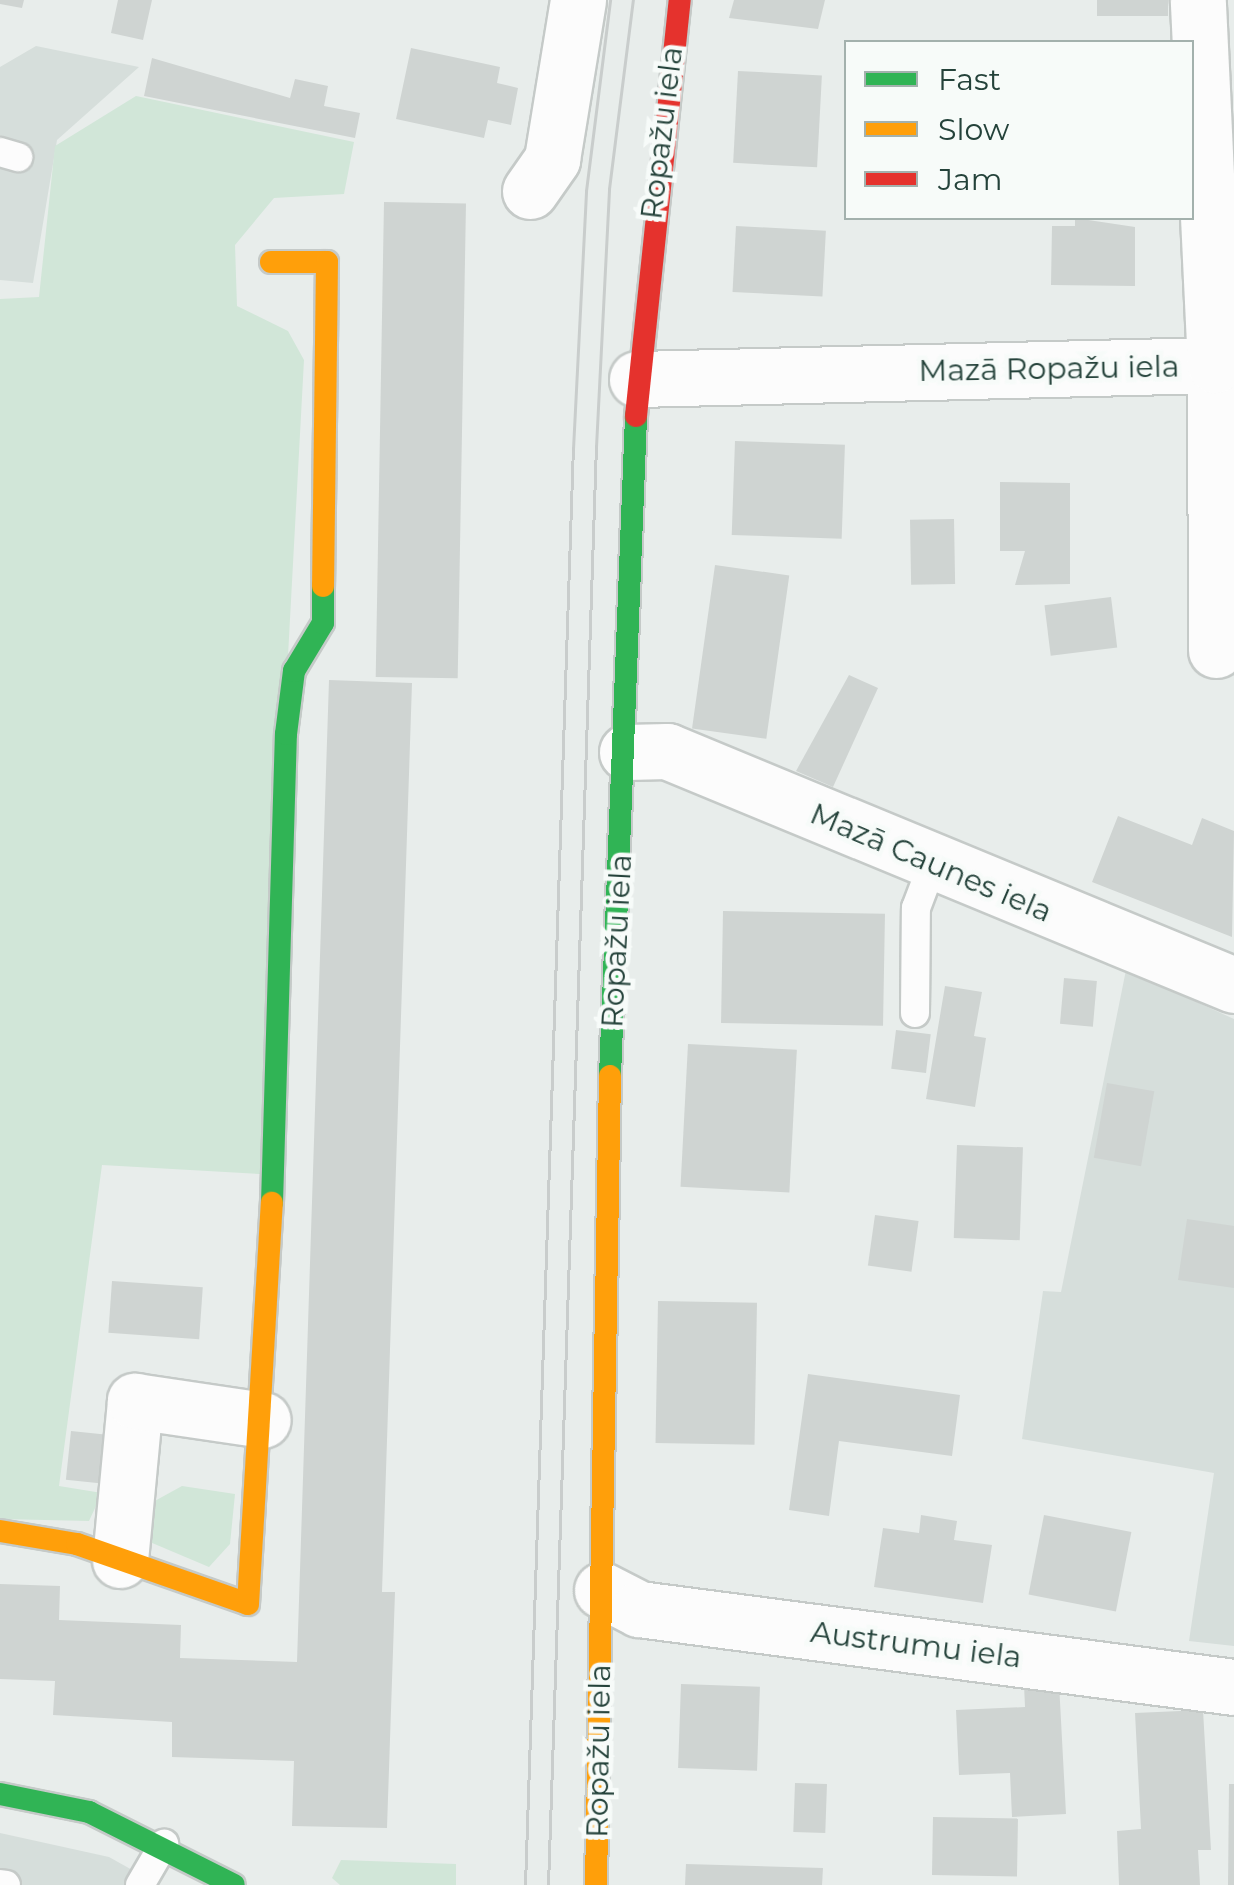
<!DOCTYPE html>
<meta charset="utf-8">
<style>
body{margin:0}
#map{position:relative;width:1234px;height:1885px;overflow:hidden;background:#e8edeb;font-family:Montserrat,sans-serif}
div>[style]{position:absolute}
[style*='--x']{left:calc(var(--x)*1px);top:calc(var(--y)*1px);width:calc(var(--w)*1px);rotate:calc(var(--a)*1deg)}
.built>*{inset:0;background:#d6dedb}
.green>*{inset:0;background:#d1e6d8}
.building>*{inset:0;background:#cfd4d2;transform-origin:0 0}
.roads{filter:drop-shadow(2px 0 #c5cac8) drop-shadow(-2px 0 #c5cac8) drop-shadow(0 2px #c5cac8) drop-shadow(0 -2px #c5cac8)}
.lane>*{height:28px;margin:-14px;padding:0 14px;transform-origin:14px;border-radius:14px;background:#fcfcfc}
.street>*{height:55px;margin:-27.5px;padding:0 27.5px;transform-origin:27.5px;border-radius:27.5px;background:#fcfcfc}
.fast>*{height:22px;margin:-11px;padding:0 11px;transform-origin:11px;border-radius:11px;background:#30b455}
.slow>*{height:22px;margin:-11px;padding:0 11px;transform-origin:11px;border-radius:11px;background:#ff9f0a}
.jam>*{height:22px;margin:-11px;padding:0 11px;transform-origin:11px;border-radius:11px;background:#e5322d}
.tram>*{height:2.5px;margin:-1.25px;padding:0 1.25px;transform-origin:1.25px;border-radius:1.25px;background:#c9cdcc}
span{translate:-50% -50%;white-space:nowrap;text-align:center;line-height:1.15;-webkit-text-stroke:9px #f7fbf9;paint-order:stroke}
.street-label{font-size:30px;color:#24423a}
.legend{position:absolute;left:844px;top:40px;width:350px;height:180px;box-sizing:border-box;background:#f7fbf9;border:2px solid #a3b1ad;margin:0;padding:12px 18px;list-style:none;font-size:30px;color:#24423a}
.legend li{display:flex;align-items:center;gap:20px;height:50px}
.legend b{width:50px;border:2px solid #a3b1ad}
</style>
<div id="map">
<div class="built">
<div style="clip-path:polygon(36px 46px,139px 67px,57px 140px,33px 283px,0 280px,0 67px)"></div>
<div style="clip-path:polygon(1126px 970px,1234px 1019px,1234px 1646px,1189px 1641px,1214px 1473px,1022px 1439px,1043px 1291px,1061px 1292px)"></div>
<div style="clip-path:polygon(0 1833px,109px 1857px,159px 1885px,0 1885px)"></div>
</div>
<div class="green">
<div style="clip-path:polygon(136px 96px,354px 142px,344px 194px,274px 198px,235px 245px,237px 306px,288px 331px,304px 360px,260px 1174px,102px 1165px,59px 1486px,102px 1493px,89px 1521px,0 1519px,0 299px,39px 297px,55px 146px)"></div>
<div style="clip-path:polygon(182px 1486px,235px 1494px,230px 1544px,209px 1567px,138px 1537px,142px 1508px)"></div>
<div style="clip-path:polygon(341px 1860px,456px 1864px,456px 1885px,340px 1885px,332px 1878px)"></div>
</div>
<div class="building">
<div style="clip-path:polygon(0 0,24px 0,22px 8px,0 4px)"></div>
<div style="clip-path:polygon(118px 0,152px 0,143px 40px,111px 33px)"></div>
<div style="clip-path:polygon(734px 0,825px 0,818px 29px,729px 18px)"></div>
<div style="left:1097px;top:0;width:71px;height:16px"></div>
<div style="clip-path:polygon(411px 48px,500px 67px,497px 83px,518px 88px,511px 125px,488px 120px,484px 138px,396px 119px)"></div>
<div style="clip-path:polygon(152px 58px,290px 98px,295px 79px,328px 86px,324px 106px,360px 113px,355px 138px,144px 96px)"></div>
<div style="left:738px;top:71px;width:84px;height:92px;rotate:3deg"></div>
<div style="left:384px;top:202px;width:82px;height:475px;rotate:1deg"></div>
<div style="clip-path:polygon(1075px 218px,1135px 227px,1135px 286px,1051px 285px,1052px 226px,1075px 226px)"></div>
<div style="left:736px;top:226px;width:90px;height:66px;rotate:3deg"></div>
<div style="left:735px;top:441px;width:110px;height:94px;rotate:2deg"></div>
<div style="clip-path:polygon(1000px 482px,1070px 483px,1070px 584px,1015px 585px,1025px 551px,1000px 551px)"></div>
<div style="left:954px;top:519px;width:65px;height:44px;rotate:89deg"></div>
<div style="left:715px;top:565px;width:75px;height:165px;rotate:8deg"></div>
<div style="left:1111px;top:597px;width:51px;height:67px;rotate:83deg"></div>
<div style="clip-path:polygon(849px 675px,878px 688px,833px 787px,796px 771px)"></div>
<div style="clip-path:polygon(329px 680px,412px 683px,382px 1592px,395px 1592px,387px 1828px,292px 1826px,294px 1761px,172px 1757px,172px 1722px,53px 1715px,55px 1681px,0 1679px,0 1584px,60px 1586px,59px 1620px,181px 1625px,180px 1658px,297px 1662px)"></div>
<div style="clip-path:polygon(1118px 816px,1192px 845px,1202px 818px,1234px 831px,1232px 937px,1092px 882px)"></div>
<div style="left:723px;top:911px;width:162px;height:112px;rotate:1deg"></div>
<div style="left:1064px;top:978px;width:33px;height:46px;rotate:5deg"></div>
<div style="clip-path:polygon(945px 986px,982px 992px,974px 1036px,986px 1038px,975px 1107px,926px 1099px)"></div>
<div style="left:896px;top:1030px;width:35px;height:39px;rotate:7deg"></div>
<div style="left:688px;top:1044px;width:109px;height:143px;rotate:3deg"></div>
<div style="left:1107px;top:1083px;width:48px;height:76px;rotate:10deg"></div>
<div style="left:957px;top:1145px;width:66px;height:93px;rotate:2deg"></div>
<div style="left:875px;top:1215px;width:44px;height:51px;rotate:8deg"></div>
<div style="clip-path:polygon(1187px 1219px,1234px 1226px,1234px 1288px,1178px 1280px)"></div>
<div style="left:112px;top:1281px;width:91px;height:52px;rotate:4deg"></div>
<div style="left:658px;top:1301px;width:99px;height:142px;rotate:1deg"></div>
<div style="clip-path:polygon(808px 1374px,960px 1395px,952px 1456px,839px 1441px,829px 1516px,789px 1510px)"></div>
<div style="left:71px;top:1431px;width:46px;height:49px;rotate:6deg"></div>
<div style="clip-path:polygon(921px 1515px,957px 1521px,954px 1540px,992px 1545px,983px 1603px,874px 1587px,883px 1528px,919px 1533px)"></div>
<div style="left:1044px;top:1515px;width:89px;height:81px;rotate:11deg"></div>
<div style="clip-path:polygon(1059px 1683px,1066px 1814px,1012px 1817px,1010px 1773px,959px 1775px,956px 1710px,1025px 1707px,1024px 1685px)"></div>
<div style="left:681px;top:1684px;width:79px;height:84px;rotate:2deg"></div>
<div style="clip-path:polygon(1203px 1710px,1211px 1850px,1198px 1850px,1200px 1885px,1119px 1885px,1117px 1831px,1141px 1829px,1135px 1713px)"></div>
<div style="left:795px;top:1783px;width:32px;height:49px;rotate:2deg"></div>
<div style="clip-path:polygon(1229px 1784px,1234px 1784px,1234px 1885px,1228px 1885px)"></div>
<div style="left:933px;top:1817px;width:85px;height:58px;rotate:1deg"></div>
<div style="clip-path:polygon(686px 1864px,823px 1868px,822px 1885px,685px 1885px)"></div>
</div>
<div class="roads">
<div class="lane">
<div style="--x:0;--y:152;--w:19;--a:16"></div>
<div style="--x:915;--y:1013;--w:105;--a:-89.5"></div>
<div style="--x:916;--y:908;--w:48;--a:-69.3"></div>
<div style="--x:0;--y:1884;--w:6;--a:9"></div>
<div style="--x:140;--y:1885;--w:48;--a:-59.7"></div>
</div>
<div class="street">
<div style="--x:530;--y:191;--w:39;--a:-55"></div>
<div style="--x:552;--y:159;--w:161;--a:-80.7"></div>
<div style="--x:1215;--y:365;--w:285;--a:89.8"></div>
<div style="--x:637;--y:379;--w:578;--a:-1.39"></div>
<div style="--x:1215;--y:365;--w:365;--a:-92.7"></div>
<div style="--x:627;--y:752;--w:40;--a:-1.4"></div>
<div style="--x:667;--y:751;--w:613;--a:22.43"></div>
<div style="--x:120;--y:1560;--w:160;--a:-84.6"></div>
<div style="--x:135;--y:1401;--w:129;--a:8.4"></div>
<div style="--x:602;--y:1590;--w:42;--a:27.2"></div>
<div style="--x:639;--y:1609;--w:600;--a:7.47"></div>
</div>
<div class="fast">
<div style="--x:610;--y:1076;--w:661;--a:-87.74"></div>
<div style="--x:272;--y:1203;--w:469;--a:-88.3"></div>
<div style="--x:286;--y:734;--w:64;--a:-82.8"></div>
<div style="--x:294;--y:671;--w:56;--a:-58.9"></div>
<div style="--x:323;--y:623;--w:37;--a:-90"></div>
<div style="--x:0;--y:1794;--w:91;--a:11.4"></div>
<div style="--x:89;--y:1812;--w:162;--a:26.7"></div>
</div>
<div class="slow">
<div style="--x:271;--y:262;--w:56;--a:0"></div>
<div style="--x:327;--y:262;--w:324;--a:90.7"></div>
<div style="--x:0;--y:1531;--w:78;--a:9.6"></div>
<div style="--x:77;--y:1544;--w:181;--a:19.3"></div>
<div style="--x:248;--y:1604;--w:402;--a:-86.6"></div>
<div style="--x:596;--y:1885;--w:809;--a:-89.01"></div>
</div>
<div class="jam">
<div style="--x:636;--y:416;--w:418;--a:-84"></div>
</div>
</div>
<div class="tram">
<div style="--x:525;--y:1885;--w:1437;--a:-88.09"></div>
<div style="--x:573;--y:449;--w:258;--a:-87.1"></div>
<div style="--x:586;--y:191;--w:193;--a:-82.8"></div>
<div style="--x:548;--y:1885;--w:1439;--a:-88.09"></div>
<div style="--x:596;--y:447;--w:258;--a:-87.1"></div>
<div style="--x:609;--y:189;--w:191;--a:-82.8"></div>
</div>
<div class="street-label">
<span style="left:662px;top:133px;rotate:-83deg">Ropažu iela</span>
<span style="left:1049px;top:369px;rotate:-1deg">Mazā Ropažu iela</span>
<span style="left:931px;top:863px;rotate:23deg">Mazā Caunes iela</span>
<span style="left:617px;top:941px;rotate:-87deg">Ropažu iela</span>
<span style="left:916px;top:1645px;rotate:7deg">Austrumu iela</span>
<span style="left:599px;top:1751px;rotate:-89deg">Ropažu iela</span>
</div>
<ul class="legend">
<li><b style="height:12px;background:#30b455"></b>Fast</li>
<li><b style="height:12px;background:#ff9f0a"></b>Slow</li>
<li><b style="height:12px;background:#e5322d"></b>Jam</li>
</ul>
</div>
